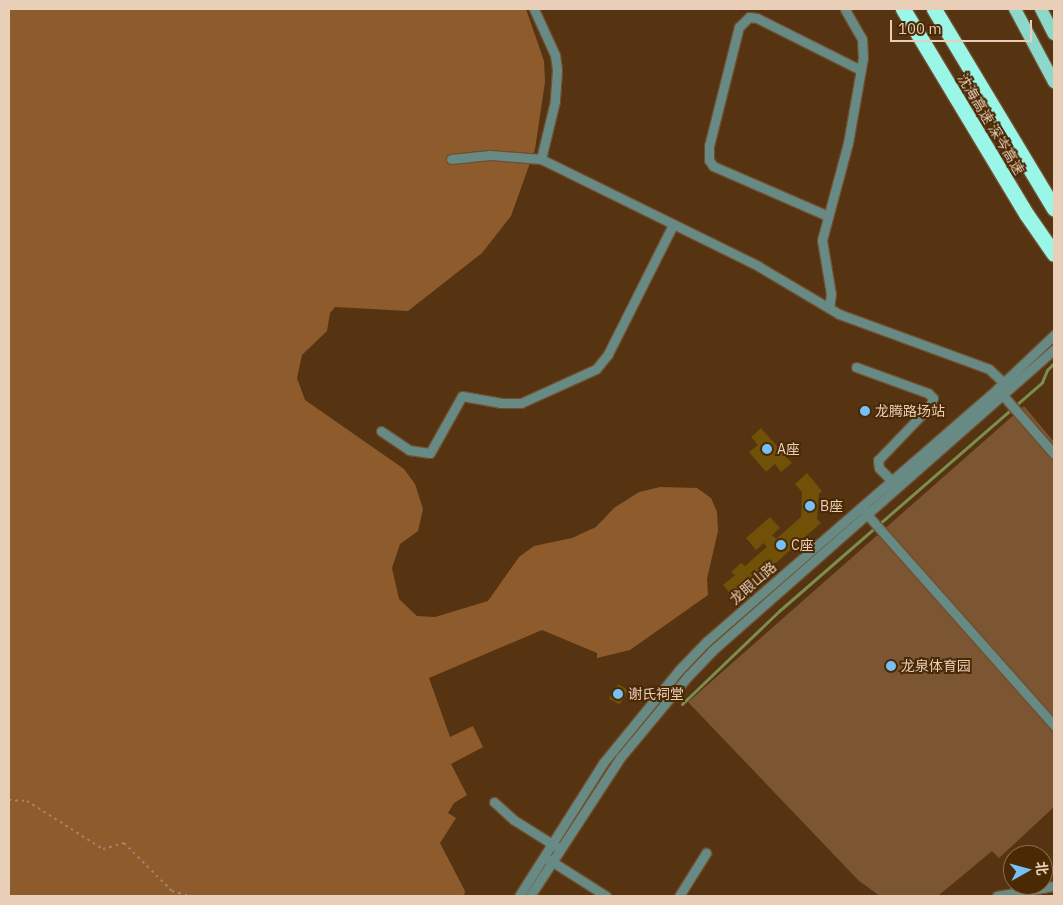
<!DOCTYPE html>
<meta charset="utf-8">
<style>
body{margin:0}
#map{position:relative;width:1063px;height:905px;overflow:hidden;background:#563311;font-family:"IBM Plex Sans","Noto Sans SC",sans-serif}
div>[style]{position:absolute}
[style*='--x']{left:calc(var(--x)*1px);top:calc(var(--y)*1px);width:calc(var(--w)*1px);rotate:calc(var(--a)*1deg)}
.green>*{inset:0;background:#7c5532}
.forest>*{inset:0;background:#8e5c2c}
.stream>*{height:3px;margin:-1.5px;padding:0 1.5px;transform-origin:1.5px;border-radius:1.5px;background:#7c8e4e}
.building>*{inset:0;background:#705107;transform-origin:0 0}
.path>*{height:2px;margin-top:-1px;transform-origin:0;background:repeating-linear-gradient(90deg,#a38468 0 2.5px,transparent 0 6.5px)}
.roads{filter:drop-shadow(1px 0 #704f2f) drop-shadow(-1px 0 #704f2f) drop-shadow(0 1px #704f2f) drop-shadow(0 -1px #704f2f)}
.minor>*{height:9px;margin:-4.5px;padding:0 4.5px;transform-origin:4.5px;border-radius:4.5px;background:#678b84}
.major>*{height:12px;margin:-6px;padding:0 6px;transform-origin:6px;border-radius:6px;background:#8cd8ca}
.highway>*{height:15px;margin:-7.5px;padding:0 7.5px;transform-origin:7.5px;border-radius:7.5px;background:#9af6e6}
.dots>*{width:14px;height:14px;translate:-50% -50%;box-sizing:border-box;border:2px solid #4a2905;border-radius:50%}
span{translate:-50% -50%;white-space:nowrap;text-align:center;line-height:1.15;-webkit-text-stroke:4px #4a2905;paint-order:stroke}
.street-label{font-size:14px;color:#e9ceb8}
.poi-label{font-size:14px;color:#e9ceb8}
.left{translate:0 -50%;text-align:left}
.frame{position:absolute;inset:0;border:10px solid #e9ceb8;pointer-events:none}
.north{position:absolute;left:1003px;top:845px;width:50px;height:50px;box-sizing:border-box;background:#4a2905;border:1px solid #8a6b4d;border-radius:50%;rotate:83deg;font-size:14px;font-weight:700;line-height:20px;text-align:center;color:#e9ceb8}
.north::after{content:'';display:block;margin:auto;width:18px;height:22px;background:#76c0f7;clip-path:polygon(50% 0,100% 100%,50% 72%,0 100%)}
.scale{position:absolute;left:890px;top:20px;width:142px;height:22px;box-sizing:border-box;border:2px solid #e9ceb8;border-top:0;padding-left:6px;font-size:15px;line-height:18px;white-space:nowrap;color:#e9ceb8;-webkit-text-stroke:4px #4a2905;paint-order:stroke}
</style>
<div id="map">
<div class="green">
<div style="clip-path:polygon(1024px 406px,1054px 442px,1054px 807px,999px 858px,992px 851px,938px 896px,880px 896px,859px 881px,688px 702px)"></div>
</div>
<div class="forest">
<div style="clip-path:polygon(9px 9px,526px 9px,544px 61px,545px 82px,535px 149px,511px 216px,482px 253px,408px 311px,335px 307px,330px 313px,327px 331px,302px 355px,297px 378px,305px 400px,404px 469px,415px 484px,423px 509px,418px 531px,400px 544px,392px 568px,399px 599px,417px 616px,435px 617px,488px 601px,519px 557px,534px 546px,572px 538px,596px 527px,614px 508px,639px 492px,660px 487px,697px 488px,711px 498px,717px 512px,718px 531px,707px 579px,708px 595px,630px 650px,597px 658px,597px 653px,542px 630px,429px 678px,450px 737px,473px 726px,483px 747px,451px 764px,467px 795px,454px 803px,448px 813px,456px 818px,440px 843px,465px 891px,464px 896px,9px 896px)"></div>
</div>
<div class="stream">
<div style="--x:682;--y:704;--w:134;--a:-43.8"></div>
<div style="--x:779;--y:611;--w:349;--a:-41"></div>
<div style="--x:1042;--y:382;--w:13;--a:-67"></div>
<div style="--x:1047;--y:370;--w:10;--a:-45"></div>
</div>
<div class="building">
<div style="clip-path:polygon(761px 428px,792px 463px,781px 472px,775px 464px,766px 472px,749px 452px,758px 445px,751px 437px)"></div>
<div style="clip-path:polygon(807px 473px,822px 491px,819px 494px,817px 519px,821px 523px,735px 599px,723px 585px,735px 575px,731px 572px,741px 563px,745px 566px,767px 547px,764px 543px,756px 550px,746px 538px,770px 517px,780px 528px,772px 535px,776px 539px,801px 517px,802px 492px,795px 484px)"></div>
<div style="left:618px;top:684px;width:12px;height:17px;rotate:31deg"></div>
</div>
<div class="path">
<div style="--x:9;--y:800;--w:18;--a:3"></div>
<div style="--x:27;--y:801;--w:90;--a:32.3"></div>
<div style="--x:103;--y:849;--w:22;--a:-16"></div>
<div style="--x:124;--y:843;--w:68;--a:45"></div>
<div style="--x:172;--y:891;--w:19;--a:16"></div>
</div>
<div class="roads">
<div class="minor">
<div style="--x:534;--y:9;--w:51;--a:65.5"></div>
<div style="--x:555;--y:55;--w:15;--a:82"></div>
<div style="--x:557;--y:70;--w:31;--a:94"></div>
<div style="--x:555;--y:101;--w:60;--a:103.6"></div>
<div style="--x:451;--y:159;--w:39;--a:-6"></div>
<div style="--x:490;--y:155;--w:51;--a:4.5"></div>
<div style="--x:541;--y:159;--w:242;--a:26.2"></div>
<div style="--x:758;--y:266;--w:94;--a:30.7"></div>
<div style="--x:839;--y:314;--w:160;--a:20.1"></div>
<div style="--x:989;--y:369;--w:26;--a:43"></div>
<div style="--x:828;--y:216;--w:125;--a:-156.5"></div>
<div style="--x:713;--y:166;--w:7;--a:-124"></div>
<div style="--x:709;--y:160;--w:14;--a:-90"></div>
<div style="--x:709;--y:146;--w:123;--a:-75.9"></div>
<div style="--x:739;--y:27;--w:14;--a:-45"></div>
<div style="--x:749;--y:17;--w:8;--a:7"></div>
<div style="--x:757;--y:18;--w:116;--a:26.6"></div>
<div style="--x:829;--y:308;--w:14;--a:-82"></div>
<div style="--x:831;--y:294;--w:55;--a:-99.5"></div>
<div style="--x:822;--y:240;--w:100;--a:-75"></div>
<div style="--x:848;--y:143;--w:86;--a:-80"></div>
<div style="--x:863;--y:58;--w:19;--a:-93"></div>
<div style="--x:862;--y:39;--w:34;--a:-120"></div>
<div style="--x:856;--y:367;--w:77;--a:19.9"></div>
<div style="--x:928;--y:393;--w:7;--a:45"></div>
<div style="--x:933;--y:398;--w:9;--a:111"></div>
<div style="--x:930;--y:406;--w:75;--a:133.9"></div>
<div style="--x:878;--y:460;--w:8;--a:83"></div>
<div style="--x:879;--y:468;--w:24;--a:45"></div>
<div style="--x:1000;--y:392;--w:82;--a:48.9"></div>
<div style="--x:381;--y:431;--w:34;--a:34"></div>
<div style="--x:409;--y:450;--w:21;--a:8"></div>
<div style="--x:430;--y:453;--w:65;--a:-60.7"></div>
<div style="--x:462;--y:396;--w:39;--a:10"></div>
<div style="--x:500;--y:403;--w:21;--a:0"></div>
<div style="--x:521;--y:403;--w:82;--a:-24.4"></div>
<div style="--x:596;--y:369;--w:19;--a:-51"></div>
<div style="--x:608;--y:354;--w:144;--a:-63.3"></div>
<div style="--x:863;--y:510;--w:288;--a:48.4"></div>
<div style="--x:494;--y:802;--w:27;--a:42"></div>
<div style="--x:514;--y:820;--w:51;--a:32.1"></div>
<div style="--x:548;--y:859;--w:69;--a:32.5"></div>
<div style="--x:519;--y:896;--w:157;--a:-57.7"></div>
<div style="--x:603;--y:763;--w:120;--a:-50.7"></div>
<div style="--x:679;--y:670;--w:39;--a:-46"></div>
<div style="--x:706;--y:642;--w:386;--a:-41"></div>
<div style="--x:997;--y:389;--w:79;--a:-43.5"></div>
<div style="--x:530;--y:896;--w:165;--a:-56.9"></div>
<div style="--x:620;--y:758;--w:107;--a:-50.3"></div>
<div style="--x:688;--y:676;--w:35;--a:-46"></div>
<div style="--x:712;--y:651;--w:456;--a:-41.4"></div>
<div style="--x:679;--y:896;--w:51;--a:-57.9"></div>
<div style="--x:997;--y:896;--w:58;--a:-10"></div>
</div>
<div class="major">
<div style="--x:1015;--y:9;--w:83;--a:61.9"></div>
<div style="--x:1041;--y:9;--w:28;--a:63"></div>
</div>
<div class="highway">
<div style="--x:903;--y:9;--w:240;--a:59"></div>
<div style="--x:1027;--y:215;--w:47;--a:55.3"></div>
<div style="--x:934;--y:9;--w:233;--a:59"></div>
</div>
</div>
<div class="dots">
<div style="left:865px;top:411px;background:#76c0f7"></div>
<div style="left:767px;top:449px;background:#76c0f7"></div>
<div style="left:810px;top:506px;background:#76c0f7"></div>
<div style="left:781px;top:545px;background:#76c0f7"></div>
<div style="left:891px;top:666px;background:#76c0f7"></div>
<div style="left:618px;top:694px;background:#76c0f7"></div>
</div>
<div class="street-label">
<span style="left:991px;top:124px;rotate:59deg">沈海高速 深岑高速</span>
<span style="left:753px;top:583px;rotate:-41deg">龙眼山路</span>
</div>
<div class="poi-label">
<span class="left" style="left:875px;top:411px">龙腾路场站</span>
<span class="left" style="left:777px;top:449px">A座</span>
<span class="left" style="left:820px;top:506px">B座</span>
<span class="left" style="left:791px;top:545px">C座</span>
<span class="left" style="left:901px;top:666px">龙泉体育园</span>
<span class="left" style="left:628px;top:694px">谢氏祠堂</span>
</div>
<div class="frame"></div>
<div class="north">北</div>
<div class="scale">100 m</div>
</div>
